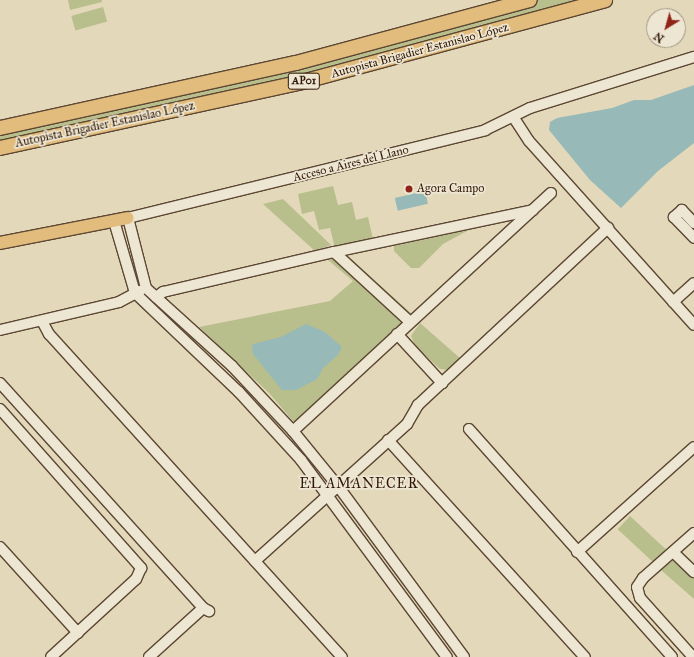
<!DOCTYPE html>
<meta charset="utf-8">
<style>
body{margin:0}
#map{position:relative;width:694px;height:657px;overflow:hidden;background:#e3d9ba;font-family:"IM FELL Great Primer",serif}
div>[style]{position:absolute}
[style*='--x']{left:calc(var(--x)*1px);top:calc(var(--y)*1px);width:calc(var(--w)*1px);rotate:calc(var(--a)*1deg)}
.green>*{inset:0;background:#b8be8c;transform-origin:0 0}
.water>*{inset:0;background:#97b9b7;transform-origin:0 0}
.roads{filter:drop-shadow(1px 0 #5c4733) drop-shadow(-1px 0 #5c4733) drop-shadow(0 1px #5c4733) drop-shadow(0 -1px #5c4733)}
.minor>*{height:10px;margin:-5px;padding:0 5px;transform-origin:5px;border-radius:5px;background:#ede6d2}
.major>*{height:12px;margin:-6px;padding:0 6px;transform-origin:6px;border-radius:6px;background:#e2bc7d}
.highway>*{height:14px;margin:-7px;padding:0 7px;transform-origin:7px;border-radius:7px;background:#e2bc7d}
.dots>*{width:11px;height:11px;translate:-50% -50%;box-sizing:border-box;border:2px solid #ede6d2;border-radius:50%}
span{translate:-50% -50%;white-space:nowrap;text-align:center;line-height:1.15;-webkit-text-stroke:3.5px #ede6d2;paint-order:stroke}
.shield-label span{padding:1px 3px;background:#ede6d2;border:1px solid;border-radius:3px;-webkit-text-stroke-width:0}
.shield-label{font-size:11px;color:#2f1606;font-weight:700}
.street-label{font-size:12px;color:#2f1606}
.poi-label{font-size:12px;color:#2f1606}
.left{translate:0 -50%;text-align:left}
.quarter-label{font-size:14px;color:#2f1606;letter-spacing:1px}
.north{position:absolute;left:646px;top:8px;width:40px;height:40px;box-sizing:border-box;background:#ede6d2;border:1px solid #a19380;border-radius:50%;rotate:217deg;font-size:11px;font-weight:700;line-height:16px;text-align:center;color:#2f1606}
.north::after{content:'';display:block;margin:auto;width:14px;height:18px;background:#8f2418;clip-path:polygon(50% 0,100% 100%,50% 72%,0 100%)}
</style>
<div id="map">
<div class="green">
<div style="clip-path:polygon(68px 0,102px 0,102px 2px,70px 10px)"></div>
<div style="clip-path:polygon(530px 0,605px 0,517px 26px,0 148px,0 128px)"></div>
<div style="left:103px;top:7px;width:15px;height:33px;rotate:74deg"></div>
<div style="clip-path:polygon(333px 186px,338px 205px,352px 202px,356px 220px,368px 217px,373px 239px,335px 248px,330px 228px,319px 230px,314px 211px,302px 214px,298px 194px)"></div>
<div style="clip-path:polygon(283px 199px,331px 245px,315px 251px,263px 204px)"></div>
<div style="clip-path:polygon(469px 230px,443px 244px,419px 268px,411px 268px,394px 251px,394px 246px)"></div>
<div style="clip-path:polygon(348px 256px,414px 316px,299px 422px,293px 421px,269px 393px,199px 327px,330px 301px,353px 281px,328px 260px)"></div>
<div style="clip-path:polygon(420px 323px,461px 359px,448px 370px,440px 369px,416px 347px,411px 336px)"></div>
<div style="left:630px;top:516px;width:50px;height:18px;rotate:43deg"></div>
<div style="clip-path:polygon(673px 560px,694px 575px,694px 599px,661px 570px)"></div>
</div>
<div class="water">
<div style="clip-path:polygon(694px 85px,694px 143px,658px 171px,621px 208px,590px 180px,549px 130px,550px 122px,557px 118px,612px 108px,634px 100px,651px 100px)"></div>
<div style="left:425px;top:191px;width:13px;height:31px;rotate:77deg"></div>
<div style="clip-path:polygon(306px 324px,325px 332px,342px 347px,338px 355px,323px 368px,317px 379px,296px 390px,282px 390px,253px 354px,252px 348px,253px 344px,281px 337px)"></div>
</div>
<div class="roads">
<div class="minor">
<div style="--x:514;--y:118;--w:27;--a:57"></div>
<div style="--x:529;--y:141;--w:247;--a:48.1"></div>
<div style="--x:114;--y:221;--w:75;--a:73.7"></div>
<div style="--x:135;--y:293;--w:144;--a:43.6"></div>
<div style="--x:239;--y:392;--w:92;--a:47.6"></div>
<div style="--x:301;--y:460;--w:245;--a:53.5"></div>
<div style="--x:694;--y:223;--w:18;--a:-133"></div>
<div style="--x:682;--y:210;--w:11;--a:139"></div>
<div style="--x:674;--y:217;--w:29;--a:46"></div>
<div style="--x:334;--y:252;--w:103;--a:42.6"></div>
<div style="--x:156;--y:297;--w:9;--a:-36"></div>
<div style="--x:163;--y:292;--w:176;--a:-13.2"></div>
<div style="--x:334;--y:252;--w:203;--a:-11.9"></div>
<div style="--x:673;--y:302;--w:28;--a:-42"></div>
<div style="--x:42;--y:321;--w:15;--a:62"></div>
<div style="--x:49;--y:334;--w:436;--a:47.8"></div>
<div style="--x:0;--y:330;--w:122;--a:-13.2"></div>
<div style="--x:119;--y:302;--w:24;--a:-28"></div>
<div style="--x:397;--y:334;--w:67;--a:47.4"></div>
<div style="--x:0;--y:383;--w:303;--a:47.9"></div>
<div style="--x:203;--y:608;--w:7;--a:27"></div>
<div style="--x:0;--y:409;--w:213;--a:48.4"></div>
<div style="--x:141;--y:568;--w:12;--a:114"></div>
<div style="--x:136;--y:579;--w:115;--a:137.5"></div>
<div style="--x:469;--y:429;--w:305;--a:48.3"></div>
<div style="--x:293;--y:431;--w:351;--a:-42.7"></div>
<div style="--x:388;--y:440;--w:293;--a:47.8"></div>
<div style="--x:0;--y:547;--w:116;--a:47.8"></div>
<div style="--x:577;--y:552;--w:157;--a:-41.9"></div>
<div style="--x:673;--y:552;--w:29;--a:44"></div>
<div style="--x:255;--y:561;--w:205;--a:-42"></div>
<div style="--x:407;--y:424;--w:22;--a:-60"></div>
<div style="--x:418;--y:405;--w:260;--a:-43"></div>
<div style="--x:149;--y:657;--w:73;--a:-42.2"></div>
<div style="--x:464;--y:657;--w:214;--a:-126.4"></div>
<div style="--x:337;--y:485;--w:70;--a:-129.2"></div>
<div style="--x:293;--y:431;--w:89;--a:-133.2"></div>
<div style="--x:232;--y:366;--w:116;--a:-137.8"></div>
<div style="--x:146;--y:288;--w:72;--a:-104.4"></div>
<div style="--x:128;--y:218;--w:368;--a:-13.8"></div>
<div style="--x:485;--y:130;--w:50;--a:-26.1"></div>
<div style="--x:530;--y:108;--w:172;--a:-17.3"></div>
<div style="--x:693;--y:657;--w:79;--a:-131.9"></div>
<div style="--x:640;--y:598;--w:11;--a:-105"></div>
<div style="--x:637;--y:587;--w:11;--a:-56"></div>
<div style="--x:643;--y:578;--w:68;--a:-41.4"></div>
</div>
<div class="major">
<div style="--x:0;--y:243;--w:130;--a:-11.1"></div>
</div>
<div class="highway">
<div style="--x:0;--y:128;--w:303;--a:-12.4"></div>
<div style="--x:296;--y:63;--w:242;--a:-15.1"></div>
<div style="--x:0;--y:148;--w:309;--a:-12.3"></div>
<div style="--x:302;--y:82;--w:314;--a:-15.1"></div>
</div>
</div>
<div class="dots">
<div style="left:409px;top:189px;background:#8f2418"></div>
</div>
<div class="shield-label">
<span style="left:304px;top:81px">AP01</span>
</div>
<div class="street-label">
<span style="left:420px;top:51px;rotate:-15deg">Autopista Brigadier Estanislao López</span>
<span style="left:105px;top:125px;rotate:-12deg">Autopista Brigadier Estanislao López</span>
<span style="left:351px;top:164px;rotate:-14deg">Acceso a Aires del Llano</span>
</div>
<div class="poi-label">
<span class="left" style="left:417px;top:189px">Agora Campo</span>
</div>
<div class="quarter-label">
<span style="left:359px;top:484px">EL AMANECER</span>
</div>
<div class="north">N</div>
</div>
